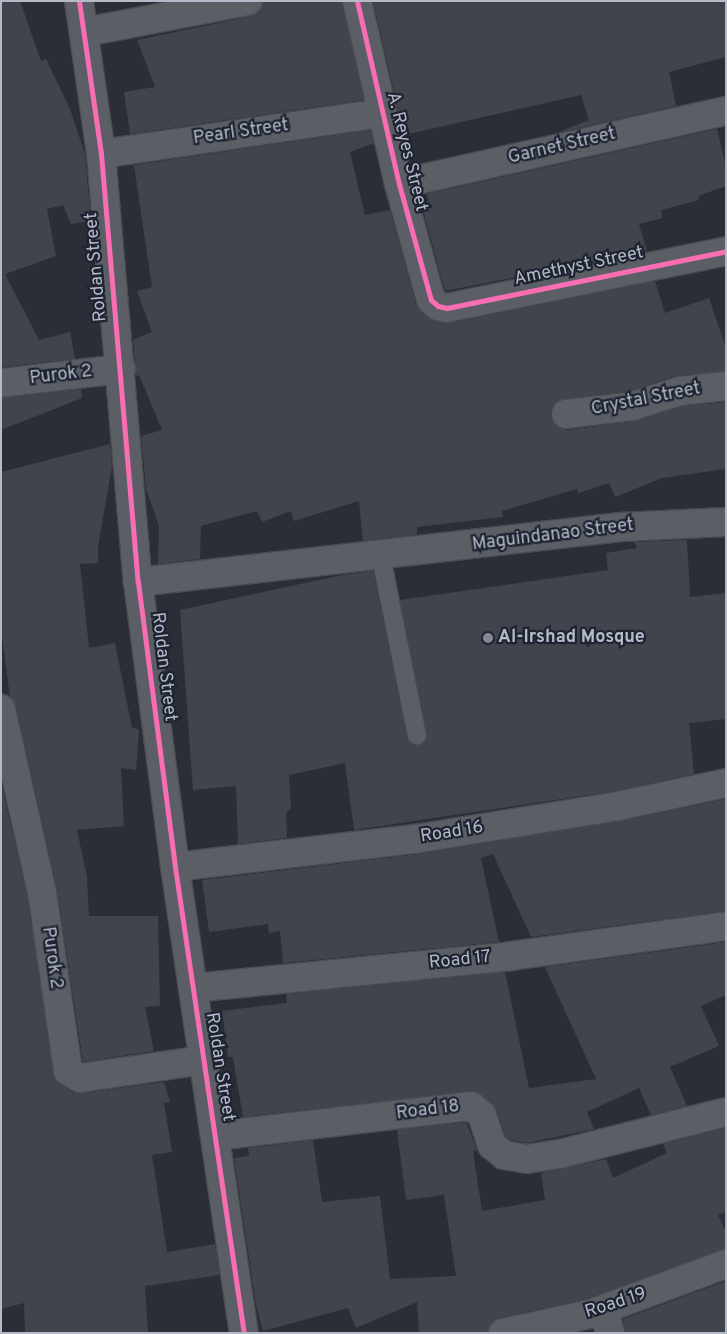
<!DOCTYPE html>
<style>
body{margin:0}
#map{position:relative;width:727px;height:1334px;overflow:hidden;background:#2b2e37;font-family:Overpass,sans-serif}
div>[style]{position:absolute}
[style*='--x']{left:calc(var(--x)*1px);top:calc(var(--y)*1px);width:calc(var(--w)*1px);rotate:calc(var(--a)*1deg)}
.building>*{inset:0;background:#41444c}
.roads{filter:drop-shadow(1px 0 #484b51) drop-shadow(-1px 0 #484b51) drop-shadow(0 1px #484b51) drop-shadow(0 -1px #484b51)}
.lane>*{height:18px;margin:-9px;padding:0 9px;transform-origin:9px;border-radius:9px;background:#5b5e65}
.street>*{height:28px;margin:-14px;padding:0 14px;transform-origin:14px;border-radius:14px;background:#5b5e65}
.cycleway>*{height:5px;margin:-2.5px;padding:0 2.5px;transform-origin:2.5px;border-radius:2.5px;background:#f96db3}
.dots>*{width:14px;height:14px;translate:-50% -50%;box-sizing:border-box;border:2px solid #1e2432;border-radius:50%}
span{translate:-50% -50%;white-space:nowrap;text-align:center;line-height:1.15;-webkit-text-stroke:4.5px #1e2432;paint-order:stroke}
.street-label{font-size:18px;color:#b5bac8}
.poi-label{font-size:18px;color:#b5bac8;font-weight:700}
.left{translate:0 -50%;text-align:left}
.frame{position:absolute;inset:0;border:2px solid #b5bac8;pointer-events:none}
</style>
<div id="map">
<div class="building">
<div style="clip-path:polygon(1px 1px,20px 1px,41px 61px,46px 59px,70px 109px,85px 154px,91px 221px,71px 224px,63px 205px,47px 209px,56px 256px,5px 274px,39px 340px,70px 332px,75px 359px,1px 367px)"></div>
<div style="clip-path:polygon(263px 1px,342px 1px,364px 100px,130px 134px,124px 92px,155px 87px,137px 40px,251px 16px,259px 12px)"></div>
<div style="clip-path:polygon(373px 1px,726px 1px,726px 57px,669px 72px,676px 106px,556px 133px,589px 120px,581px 95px,404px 135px)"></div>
<div style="clip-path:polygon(717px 129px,726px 168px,726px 186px,698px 196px,699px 200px,661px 210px,663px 218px,639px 224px,647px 251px,445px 291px,421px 203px,429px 201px,426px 194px)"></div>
<div style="clip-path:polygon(371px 130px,374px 143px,350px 152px,365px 215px,390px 210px,416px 304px,434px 321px,450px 323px,655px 281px,665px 313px,709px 298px,726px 348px,726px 371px,675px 376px,630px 391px,564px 399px,552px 407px,550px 415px,554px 424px,568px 430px,635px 421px,683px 406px,726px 402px,726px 469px,662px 478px,615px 497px,609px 483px,578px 493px,577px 489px,502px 511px,503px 517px,417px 527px,417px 535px,363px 541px,359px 501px,294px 521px,291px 511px,262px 522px,257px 511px,201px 526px,200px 559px,158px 564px,159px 526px,146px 489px,141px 436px,162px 430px,139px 375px,136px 376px,133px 340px,152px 332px,137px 291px,152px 287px,134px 165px)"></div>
<div style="clip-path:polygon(81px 389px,82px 398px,1px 430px,1px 398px)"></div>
<div style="clip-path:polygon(110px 444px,112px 467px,98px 546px,98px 563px,80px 564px,89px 648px,115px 643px,132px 728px,139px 729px,136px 770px,121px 768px,124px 826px,77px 830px,87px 877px,89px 916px,158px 916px,160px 1006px,145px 1007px,154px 1051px,83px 1062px,57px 889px,16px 706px,10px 697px,1px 629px,1px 472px)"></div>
<div style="clip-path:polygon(687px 540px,690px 597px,726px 593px,726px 719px,689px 723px,694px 774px,615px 791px,354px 830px,345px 763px,289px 775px,291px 808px,286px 813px,287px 838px,238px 844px,236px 786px,193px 790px,180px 610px,342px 575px,373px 571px,407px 737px,409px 742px,419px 745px,424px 743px,427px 733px,400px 600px,608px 570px,606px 553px,637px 548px,634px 542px)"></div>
<div style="clip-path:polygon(1px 782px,27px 895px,55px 1079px,72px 1092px,82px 1093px,164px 1082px,170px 1102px,164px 1103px,172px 1152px,152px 1155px,167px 1252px,215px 1244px,220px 1275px,145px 1286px,148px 1333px,25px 1333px,24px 1303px,1px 1309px)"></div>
<div style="clip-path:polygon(726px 799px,726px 911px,531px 937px,493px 854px,481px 858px,499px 942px,283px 963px,280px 931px,269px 933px,268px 924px,209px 932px,202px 880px,418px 854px,621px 821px)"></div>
<div style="clip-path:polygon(726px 942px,726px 995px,701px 1006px,719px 1046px,670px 1067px,687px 1106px,651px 1115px,639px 1088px,587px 1112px,594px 1129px,527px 1143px,511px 1140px,505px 1136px,497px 1110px,475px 1091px,243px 1117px,233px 1057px,228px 1057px,222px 1011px,287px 1003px,286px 994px,505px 972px,529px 1088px,596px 1079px,545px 967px)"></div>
<div style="clip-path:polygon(466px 1122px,477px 1150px,473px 1151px,482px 1211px,545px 1200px,541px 1173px,606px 1159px,613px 1178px,667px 1153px,663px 1144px,726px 1128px,726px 1212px,718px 1215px,726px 1232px,726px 1249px,586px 1299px,499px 1318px,492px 1322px,488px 1333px,419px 1333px,417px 1302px,356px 1328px,348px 1308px,263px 1331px,256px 1305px,234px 1158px,249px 1156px,248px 1148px,313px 1140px,322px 1202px,380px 1196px,390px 1279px,456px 1276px,444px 1195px,406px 1200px,397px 1130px)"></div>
<div style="clip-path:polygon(726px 1281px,726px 1333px,625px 1333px,623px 1319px)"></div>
</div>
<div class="roads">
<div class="lane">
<div style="--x:381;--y:557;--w:182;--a:78.6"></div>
</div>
<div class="street">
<div style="--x:79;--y:1;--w:155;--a:81.8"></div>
<div style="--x:101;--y:154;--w:430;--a:85.1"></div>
<div style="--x:138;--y:582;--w:287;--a:82.6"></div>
<div style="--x:175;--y:867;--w:471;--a:81.6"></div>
<div style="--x:357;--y:1;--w:188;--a:77.1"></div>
<div style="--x:399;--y:184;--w:120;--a:74.6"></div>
<div style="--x:431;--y:300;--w:9;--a:41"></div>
<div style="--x:438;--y:306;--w:9;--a:13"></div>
<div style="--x:447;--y:308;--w:285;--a:-11.5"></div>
<div style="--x:85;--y:32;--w:166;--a:-10.8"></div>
<div style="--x:101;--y:154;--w:284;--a:-8.3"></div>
<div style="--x:399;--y:184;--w:335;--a:-12.6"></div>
<div style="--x:1;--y:383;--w:121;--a:-6.7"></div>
<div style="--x:566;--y:414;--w:67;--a:-6.8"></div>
<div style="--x:633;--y:406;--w:49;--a:-17.7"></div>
<div style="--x:680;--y:391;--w:46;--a:-6.2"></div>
<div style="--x:138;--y:582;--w:488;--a:-6.5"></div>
<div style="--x:623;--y:527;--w:103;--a:-2.8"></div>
<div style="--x:1;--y:709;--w:188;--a:77.4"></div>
<div style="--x:42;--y:892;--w:181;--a:81.7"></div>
<div style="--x:68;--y:1071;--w:14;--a:30"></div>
<div style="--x:80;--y:1078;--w:124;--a:-8.3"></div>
<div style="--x:175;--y:867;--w:242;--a:-6.7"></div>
<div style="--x:415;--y:839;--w:206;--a:-9.2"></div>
<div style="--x:618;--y:806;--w:110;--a:-12"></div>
<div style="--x:193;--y:988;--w:320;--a:-5.7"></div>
<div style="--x:511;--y:956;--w:217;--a:-7.9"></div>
<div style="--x:215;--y:1136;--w:258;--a:-6.7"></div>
<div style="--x:471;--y:1106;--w:14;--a:39"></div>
<div style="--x:482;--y:1115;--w:32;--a:72"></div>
<div style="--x:492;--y:1145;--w:16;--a:40"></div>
<div style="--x:504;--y:1155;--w:23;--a:10"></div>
<div style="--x:527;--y:1159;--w:33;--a:-9"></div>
<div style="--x:560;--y:1154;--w:171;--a:-14.2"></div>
<div style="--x:604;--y:1309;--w:25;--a:76"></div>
<div style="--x:503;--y:1333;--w:89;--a:-12.3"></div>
<div style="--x:590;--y:1314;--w:145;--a:-20.2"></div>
</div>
</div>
<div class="cycleway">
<div style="--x:79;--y:1;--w:155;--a:81.8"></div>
<div style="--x:101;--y:154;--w:430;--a:85.1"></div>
<div style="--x:138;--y:582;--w:287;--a:82.6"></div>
<div style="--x:175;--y:867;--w:471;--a:81.6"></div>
<div style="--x:357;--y:1;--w:188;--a:77.1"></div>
<div style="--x:399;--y:184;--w:120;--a:74.6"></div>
<div style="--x:431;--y:300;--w:9;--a:41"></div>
<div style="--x:438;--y:306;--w:9;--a:13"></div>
<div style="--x:447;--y:308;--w:285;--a:-11.5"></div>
</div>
<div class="dots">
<div style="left:488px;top:638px;background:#858995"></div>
</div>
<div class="street-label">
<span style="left:241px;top:133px;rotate:-8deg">Pearl Street</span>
<span style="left:562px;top:147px;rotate:-13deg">Garnet Street</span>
<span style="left:406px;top:152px;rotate:76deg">A. Reyes Street</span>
<span style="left:97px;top:267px;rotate:-95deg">Roldan Street</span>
<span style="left:579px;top:267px;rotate:-12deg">Amethyst Street</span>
<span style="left:61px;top:376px;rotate:-7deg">Purok 2</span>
<span style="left:646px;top:400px;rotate:-11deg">Crystal Street</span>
<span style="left:553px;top:536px;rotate:-7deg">Maguindanao Street</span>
<span style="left:163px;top:667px;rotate:83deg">Roldan Street</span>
<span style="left:452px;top:833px;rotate:-9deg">Road 16</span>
<span style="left:51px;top:958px;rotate:82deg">Purok 2</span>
<span style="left:460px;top:961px;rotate:-6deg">Road 17</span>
<span style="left:219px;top:1067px;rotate:81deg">Roldan Street</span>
<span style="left:428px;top:1111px;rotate:-7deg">Road 18</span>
<span style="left:616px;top:1304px;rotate:-18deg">Road 19</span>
</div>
<div class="poi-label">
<span class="left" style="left:498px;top:638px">Al-Irshad Mosque</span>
</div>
<div class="frame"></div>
</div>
